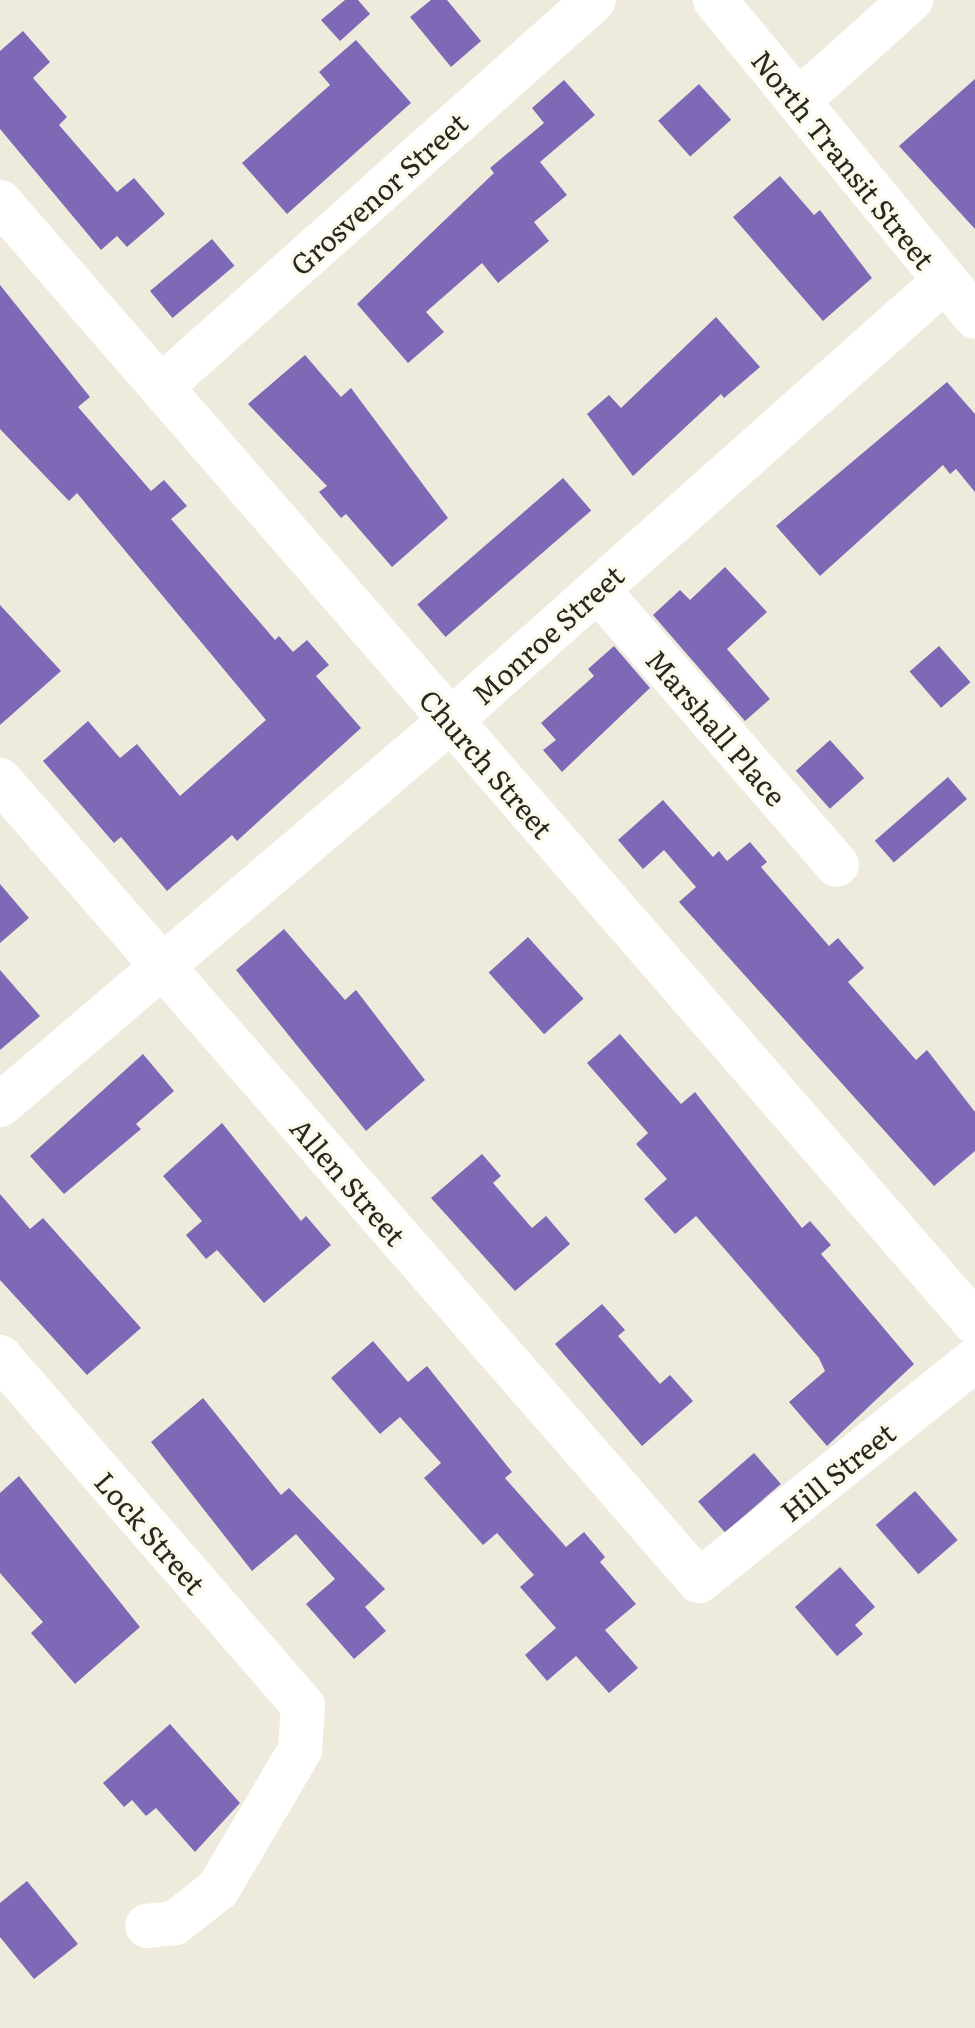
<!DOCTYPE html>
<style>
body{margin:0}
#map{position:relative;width:975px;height:2028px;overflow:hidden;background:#eeebdc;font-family:Literata,serif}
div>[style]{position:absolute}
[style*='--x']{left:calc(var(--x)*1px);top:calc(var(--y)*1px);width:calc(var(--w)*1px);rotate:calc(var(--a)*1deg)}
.building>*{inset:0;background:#7e69b6;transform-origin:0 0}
.minor>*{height:44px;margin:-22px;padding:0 22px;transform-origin:22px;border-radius:22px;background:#fff}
span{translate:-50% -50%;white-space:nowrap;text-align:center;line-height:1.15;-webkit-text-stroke:6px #fbf9e9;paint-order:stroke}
.street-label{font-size:28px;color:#282722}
</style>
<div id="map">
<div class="building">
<div style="clip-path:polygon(345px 0,358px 0,370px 14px,340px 41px,321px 20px)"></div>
<div style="clip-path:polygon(431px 0,447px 0,481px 41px,451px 67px,410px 17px)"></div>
<div style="clip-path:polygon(23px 31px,50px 62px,33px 78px,67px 117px,59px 125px,117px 192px,134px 178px,165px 214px,127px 247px,117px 236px,101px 250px,0 129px,0 51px)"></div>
<div style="clip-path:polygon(356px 40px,411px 103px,287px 214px,242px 163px,330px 85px,319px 72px)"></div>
<div style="clip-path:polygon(975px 79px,975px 229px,899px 146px)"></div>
<div style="clip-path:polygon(564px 80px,595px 115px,540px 162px,567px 195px,534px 222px,549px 241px,498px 283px,482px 263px,426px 312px,444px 332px,408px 363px,357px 304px,494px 173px,490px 168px,544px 123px,532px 108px)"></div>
<div style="left:699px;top:84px;width:48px;height:55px;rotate:48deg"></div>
<div style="clip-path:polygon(780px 176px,814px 215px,820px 210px,872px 278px,823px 321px,733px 217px)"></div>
<div style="left:212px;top:239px;width:35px;height:81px;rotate:50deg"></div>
<div style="clip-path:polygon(0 285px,90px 397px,78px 407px,151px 491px,164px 480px,187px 506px,171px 519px,275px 640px,279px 636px,293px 652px,307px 640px,329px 665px,316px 676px,361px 728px,237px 841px,232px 835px,167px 891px,121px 837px,114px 843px,43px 761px,88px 721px,120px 758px,137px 744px,180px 796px,266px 720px,77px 493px,69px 501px,0 429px)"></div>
<div style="clip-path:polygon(716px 317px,760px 367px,724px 398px,721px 394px,633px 476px,587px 414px,609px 395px,621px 408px)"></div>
<div style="clip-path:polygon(305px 355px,341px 397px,351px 388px,448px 518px,392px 567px,346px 514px,341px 518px,319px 492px,327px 486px,248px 404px)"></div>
<div style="clip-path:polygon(947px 382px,975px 414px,975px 492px,956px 469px,950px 474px,943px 465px,820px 576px,776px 526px)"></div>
<div style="left:563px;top:478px;width:43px;height:193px;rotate:49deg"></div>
<div style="clip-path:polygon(725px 567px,767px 612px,727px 649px,770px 699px,745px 721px,653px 615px,680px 590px,690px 600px)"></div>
<div style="clip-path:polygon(0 605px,61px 671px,0 725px)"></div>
<div style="clip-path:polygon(614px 646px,650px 688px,562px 772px,543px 750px,556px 740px,541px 723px,594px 676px,588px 669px)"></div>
<div style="left:939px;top:646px;width:48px;height:39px;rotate:49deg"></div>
<div style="left:830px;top:740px;width:51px;height:46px;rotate:48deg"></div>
<div style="left:948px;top:777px;width:29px;height:97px;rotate:49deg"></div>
<div style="clip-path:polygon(663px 800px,713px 857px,719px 851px,727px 861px,750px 842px,767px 862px,761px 867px,829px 946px,838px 938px,864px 968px,848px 982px,916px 1060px,927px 1050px,975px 1112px,975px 1151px,934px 1186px,679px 902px,696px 887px,664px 850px,643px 869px,618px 840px)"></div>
<div style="clip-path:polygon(0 884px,29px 918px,0 943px)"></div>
<div style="clip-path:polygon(284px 929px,345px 1000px,356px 990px,425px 1080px,366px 1131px,236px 970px)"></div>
<div style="left:528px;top:937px;width:83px;height:53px;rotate:48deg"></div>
<div style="clip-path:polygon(0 970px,40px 1016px,0 1050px)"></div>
<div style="clip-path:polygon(620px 1034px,681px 1104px,695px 1092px,802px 1228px,810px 1221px,831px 1245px,821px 1254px,914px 1364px,827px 1446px,789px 1402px,825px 1371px,819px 1358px,696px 1216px,675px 1234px,644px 1199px,667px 1179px,636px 1144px,648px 1133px,587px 1063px)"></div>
<div style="clip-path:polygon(143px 1054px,174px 1091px,136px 1124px,141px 1129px,64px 1194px,30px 1156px)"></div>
<div style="clip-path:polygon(222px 1123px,301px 1221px,306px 1216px,331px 1245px,264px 1303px,217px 1250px,206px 1259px,186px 1235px,202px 1221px,163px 1176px)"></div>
<div style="clip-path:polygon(482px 1154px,501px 1176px,493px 1183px,532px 1228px,546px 1216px,570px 1244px,515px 1291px,431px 1198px)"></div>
<div style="clip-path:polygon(0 1194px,30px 1229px,43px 1218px,141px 1328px,87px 1375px,0 1280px)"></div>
<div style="clip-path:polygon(602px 1304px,625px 1330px,618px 1336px,660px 1384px,670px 1375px,693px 1401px,642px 1446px,555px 1344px)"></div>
<div style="clip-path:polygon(373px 1341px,408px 1382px,427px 1366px,512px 1472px,505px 1478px,566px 1547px,584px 1532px,605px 1557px,600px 1562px,636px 1604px,605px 1630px,638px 1668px,609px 1693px,576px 1656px,547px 1681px,525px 1655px,556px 1628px,520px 1587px,534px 1575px,497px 1533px,483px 1545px,424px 1478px,441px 1463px,400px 1417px,380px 1434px,331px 1378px)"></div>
<div style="clip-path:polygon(203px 1398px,281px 1495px,289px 1488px,385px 1589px,365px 1607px,386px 1631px,354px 1659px,306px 1604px,335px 1579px,296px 1534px,252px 1571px,151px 1442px)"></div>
<div style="left:754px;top:1453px;width:41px;height:74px;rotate:49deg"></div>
<div style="clip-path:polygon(19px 1476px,140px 1627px,75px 1684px,31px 1633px,43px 1622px,0 1573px,0 1493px)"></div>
<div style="left:915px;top:1491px;width:65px;height:52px;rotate:49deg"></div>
<div style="clip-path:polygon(840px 1567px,875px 1607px,855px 1625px,863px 1634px,837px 1656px,795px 1607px)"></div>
<div style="clip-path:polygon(170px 1724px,240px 1803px,195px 1852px,156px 1808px,146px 1816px,132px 1800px,124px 1807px,103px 1783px)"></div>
<div style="clip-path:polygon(27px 1881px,78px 1944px,34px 1979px,0 1937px,0 1903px)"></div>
</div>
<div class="minor">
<div style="--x:715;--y:0;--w:410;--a:50.6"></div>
<div style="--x:798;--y:101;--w:152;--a:-41.8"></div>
<div style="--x:0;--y:202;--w:1486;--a:48.98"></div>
<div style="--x:162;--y:386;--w:579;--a:-41.78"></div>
<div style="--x:598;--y:590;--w:364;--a:49"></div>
<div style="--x:0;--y:780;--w:1063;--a:48.89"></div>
<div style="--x:699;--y:1581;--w:354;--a:-38.7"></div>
<div style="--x:0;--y:1105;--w:592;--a:-40.48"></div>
<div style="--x:450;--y:721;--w:660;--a:-41.68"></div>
<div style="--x:0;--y:1357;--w:462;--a:49"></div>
<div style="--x:303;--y:1706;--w:44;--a:93.9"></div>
<div style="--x:300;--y:1750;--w:161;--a:120.5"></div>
<div style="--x:218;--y:1889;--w:55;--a:141.7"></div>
<div style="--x:175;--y:1923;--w:28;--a:174"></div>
</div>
<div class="street-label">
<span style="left:844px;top:159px;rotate:51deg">North Transit Street</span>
<span style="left:378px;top:193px;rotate:-42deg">Grosvenor Street</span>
<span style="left:547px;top:634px;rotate:-42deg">Monroe Street</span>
<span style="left:717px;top:727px;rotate:49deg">Marshall Place</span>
<span style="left:487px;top:763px;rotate:49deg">Church Street</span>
<span style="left:349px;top:1181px;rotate:49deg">Allen Street</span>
<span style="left:837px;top:1471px;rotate:-39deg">Hill Street</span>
<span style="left:151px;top:1532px;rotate:49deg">Lock Street</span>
</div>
</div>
